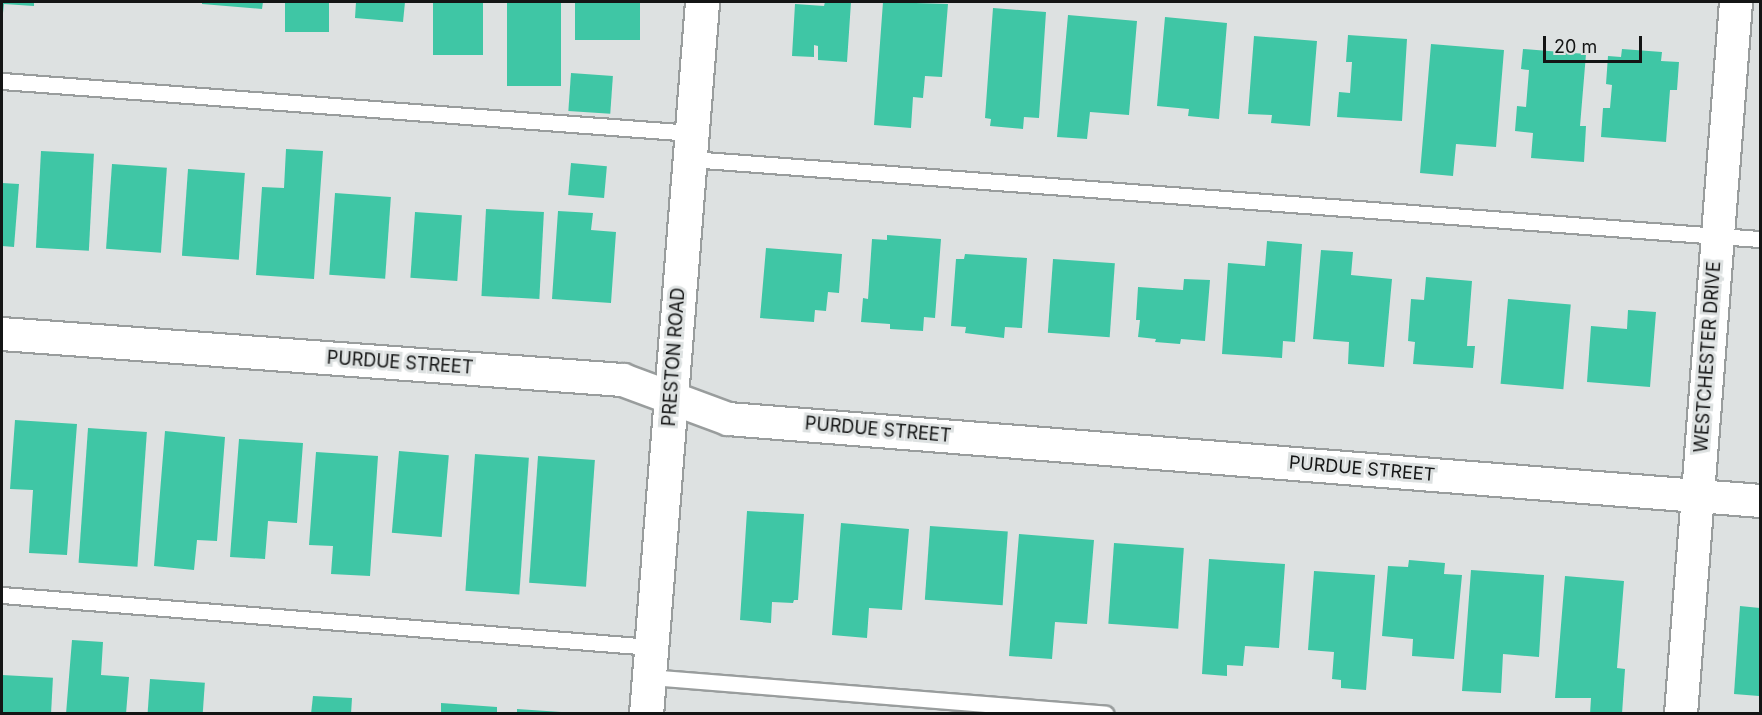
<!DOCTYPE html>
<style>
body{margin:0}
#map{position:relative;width:1762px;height:715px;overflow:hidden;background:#dde1e1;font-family:Inter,sans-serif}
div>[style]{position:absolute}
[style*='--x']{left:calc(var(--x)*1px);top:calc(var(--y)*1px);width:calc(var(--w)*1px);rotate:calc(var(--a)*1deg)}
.building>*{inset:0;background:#3fc6a5;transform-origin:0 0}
.roads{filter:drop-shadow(2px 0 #999d9d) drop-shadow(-2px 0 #999d9d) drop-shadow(0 2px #999d9d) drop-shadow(0 -2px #999d9d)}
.lane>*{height:15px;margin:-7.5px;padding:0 7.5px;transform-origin:7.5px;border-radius:7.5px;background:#fff}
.street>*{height:32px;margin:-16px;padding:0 16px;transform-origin:16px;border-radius:16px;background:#fff}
.secondary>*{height:33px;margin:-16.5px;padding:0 16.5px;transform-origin:16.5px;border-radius:16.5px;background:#fff}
span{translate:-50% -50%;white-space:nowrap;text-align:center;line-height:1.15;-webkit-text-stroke:6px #dde1e1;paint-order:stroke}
.street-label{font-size:18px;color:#141515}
.frame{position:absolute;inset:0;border:3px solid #141515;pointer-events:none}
.scale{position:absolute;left:1543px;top:36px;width:99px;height:27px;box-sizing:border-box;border:3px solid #141515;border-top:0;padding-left:8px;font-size:18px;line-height:21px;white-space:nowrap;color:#141515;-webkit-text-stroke:4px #dde1e1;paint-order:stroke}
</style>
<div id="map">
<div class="building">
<div style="clip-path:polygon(2px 2px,34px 2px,34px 6px,4px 4px,3px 13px)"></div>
<div style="clip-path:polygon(202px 2px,263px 2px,262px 9px,202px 4px)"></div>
<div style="left:285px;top:2px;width:44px;height:30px"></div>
<div style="clip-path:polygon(356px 2px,405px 2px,403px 22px,355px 18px)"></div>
<div style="left:433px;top:2px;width:50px;height:53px"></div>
<div style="left:507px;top:2px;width:54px;height:84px"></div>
<div style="left:575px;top:2px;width:65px;height:38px"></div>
<div style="clip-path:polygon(825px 2px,851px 2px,847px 62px,818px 60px,818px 46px,814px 45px,814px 57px,792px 56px,795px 4px,824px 6px)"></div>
<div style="clip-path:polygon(883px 2px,948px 4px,942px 77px,925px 76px,923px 98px,913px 97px,911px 128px,874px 125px)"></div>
<div style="clip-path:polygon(993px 8px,1046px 12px,1039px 118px,1024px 117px,1023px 129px,990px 126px,991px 119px,985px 118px)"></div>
<div style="clip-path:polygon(1068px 15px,1137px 21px,1129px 115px,1090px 112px,1087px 139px,1057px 137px)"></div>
<div style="clip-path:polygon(1165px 17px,1227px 23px,1219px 119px,1188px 116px,1189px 109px,1157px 106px)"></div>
<div style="clip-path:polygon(1348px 35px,1407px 39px,1402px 121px,1337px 117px,1339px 92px,1350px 93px,1352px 62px,1346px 62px)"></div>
<div style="clip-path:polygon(1254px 36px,1317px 41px,1310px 126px,1271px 123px,1272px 115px,1248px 114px)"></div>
<div style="clip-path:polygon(1431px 44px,1504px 50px,1496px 147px,1456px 144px,1453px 176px,1420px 173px)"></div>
<div style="clip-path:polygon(1523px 49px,1586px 54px,1580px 126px,1586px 126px,1584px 162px,1531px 158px,1533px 133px,1515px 131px,1517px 106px,1526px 107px,1529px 70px,1521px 69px)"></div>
<div style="clip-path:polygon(1622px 49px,1662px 52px,1661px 61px,1679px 62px,1677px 90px,1670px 90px,1666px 142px,1601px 137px,1603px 108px,1610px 108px,1612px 85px,1606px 84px,1608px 56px,1621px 57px)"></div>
<div style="left:571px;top:73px;width:42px;height:38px;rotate:4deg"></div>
<div style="clip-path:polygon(286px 149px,323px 151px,314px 279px,256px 275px,262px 187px,284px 188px)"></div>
<div style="left:41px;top:151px;width:53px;height:97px;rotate:3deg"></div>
<div style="left:571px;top:163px;width:36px;height:32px;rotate:5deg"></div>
<div style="left:112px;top:164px;width:55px;height:85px;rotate:4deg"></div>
<div style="left:188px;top:169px;width:57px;height:87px;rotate:4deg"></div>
<div style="clip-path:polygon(2px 183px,19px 184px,14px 247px,2px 246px)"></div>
<div style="left:335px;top:193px;width:56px;height:82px;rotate:4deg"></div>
<div style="left:486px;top:209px;width:58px;height:87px;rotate:3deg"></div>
<div style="clip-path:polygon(558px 211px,593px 213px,591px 230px,616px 232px,611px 303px,552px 299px)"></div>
<div style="left:415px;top:212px;width:47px;height:66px;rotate:4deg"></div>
<div style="clip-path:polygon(887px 235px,941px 239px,935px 318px,924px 317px,923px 331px,890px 329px,890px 324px,861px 322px,863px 298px,868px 299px,872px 239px,887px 240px)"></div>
<div style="clip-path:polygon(1267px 241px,1302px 244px,1295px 342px,1283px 341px,1282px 358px,1222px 354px,1228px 263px,1265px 266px)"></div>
<div style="clip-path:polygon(766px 248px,842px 254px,839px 293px,828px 292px,826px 311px,815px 310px,814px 322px,760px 318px)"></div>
<div style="clip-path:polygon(1321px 250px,1353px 252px,1351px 275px,1392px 279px,1384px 367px,1348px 364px,1349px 342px,1313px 339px)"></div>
<div style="clip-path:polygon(965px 254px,1027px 258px,1022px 328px,1005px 327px,1004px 338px,965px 333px,966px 327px,951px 326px,956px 259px,964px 259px)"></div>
<div style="left:1053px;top:259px;width:62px;height:74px;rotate:4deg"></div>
<div style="clip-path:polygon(1426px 277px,1472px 281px,1467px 346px,1475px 346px,1473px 368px,1413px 364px,1415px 342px,1408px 341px,1411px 299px,1424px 300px)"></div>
<div style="clip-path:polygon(1184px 279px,1210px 280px,1205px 341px,1181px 339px,1180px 344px,1155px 342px,1156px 339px,1138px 337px,1140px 320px,1136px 320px,1138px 287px,1183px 290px)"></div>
<div style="left:1508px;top:299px;width:63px;height:85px;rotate:5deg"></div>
<div style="clip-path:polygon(1628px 310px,1656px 312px,1650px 387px,1587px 382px,1591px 326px,1627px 329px)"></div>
<div style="clip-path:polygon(15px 420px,77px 424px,67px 555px,29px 553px,33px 490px,10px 489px)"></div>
<div style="left:88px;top:428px;width:59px;height:135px;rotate:4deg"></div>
<div style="clip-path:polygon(165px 431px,225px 437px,217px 541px,197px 540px,194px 570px,154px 566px)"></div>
<div style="clip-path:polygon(239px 439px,303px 443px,297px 523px,268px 521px,265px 559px,230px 557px)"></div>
<div style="left:399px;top:451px;width:50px;height:82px;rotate:5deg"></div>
<div style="clip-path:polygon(316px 452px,378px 456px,370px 576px,331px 574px,333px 546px,309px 545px)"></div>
<div style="left:475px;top:454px;width:54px;height:137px;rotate:4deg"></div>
<div style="left:538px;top:456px;width:57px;height:127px;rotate:4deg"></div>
<div style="clip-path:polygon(747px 511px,804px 514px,798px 600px,794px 600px,793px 603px,772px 602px,771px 623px,740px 620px)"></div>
<div style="clip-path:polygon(841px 523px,909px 529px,902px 610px,869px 608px,867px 638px,832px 635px)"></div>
<div style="left:930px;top:526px;width:78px;height:74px;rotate:4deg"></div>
<div style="clip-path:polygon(1019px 534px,1094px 540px,1087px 624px,1055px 622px,1052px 659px,1009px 656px)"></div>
<div style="left:1114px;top:543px;width:70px;height:81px;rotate:4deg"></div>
<div style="clip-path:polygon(1209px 559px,1285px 564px,1279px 648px,1245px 646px,1243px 666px,1227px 665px,1227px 676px,1202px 674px)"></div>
<div style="clip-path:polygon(1409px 560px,1445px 563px,1444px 574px,1462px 575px,1454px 659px,1412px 656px,1413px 639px,1382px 636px,1388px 566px,1408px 567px)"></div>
<div style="clip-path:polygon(1471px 570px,1544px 575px,1539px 657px,1503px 654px,1501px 693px,1462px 691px)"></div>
<div style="clip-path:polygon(1314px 571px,1375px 575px,1366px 690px,1341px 688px,1341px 680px,1332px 679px,1334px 652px,1308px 650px)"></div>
<div style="clip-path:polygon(1565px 576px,1624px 581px,1617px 668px,1625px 669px,1622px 714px,1590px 714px,1591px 698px,1555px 698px)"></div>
<div style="clip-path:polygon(1740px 606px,1760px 608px,1759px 696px,1734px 694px)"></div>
<div style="clip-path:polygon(72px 640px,103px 642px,101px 675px,129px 677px,126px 714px,66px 714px)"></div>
<div style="left:2px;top:675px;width:51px;height:39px;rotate:3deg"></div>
<div style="left:150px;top:679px;width:55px;height:35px;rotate:4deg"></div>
<div style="clip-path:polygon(313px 696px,352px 698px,351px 714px,311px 714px)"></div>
<div style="clip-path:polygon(441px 703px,497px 707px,497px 714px,441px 714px)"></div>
<div style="clip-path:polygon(517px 709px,561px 712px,561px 714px,517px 714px)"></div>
</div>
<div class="roads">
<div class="lane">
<div style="--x:2;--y:81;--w:692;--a:4.31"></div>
<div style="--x:690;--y:159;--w:1073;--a:4.28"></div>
<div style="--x:2;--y:595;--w:651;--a:4.58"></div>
<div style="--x:649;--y:677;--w:458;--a:4.6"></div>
</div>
<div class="street">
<div style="--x:2;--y:334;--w:623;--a:4.24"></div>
<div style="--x:623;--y:380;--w:112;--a:20.4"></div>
<div style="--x:728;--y:419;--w:1035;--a:4.54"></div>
<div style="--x:1681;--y:714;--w:714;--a:-85.58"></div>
</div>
<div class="secondary">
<div style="--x:646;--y:714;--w:714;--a:-85.5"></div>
</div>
</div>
<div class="street-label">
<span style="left:674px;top:357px;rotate:-86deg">PRESTON ROAD</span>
<span style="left:1708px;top:357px;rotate:-86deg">WESTCHESTER DRIVE</span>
<span style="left:400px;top:363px;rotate:4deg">PURDUE STREET</span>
<span style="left:878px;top:430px;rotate:5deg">PURDUE STREET</span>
<span style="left:1362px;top:469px;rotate:5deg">PURDUE STREET</span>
</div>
<div class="frame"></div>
<div class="scale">20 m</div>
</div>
